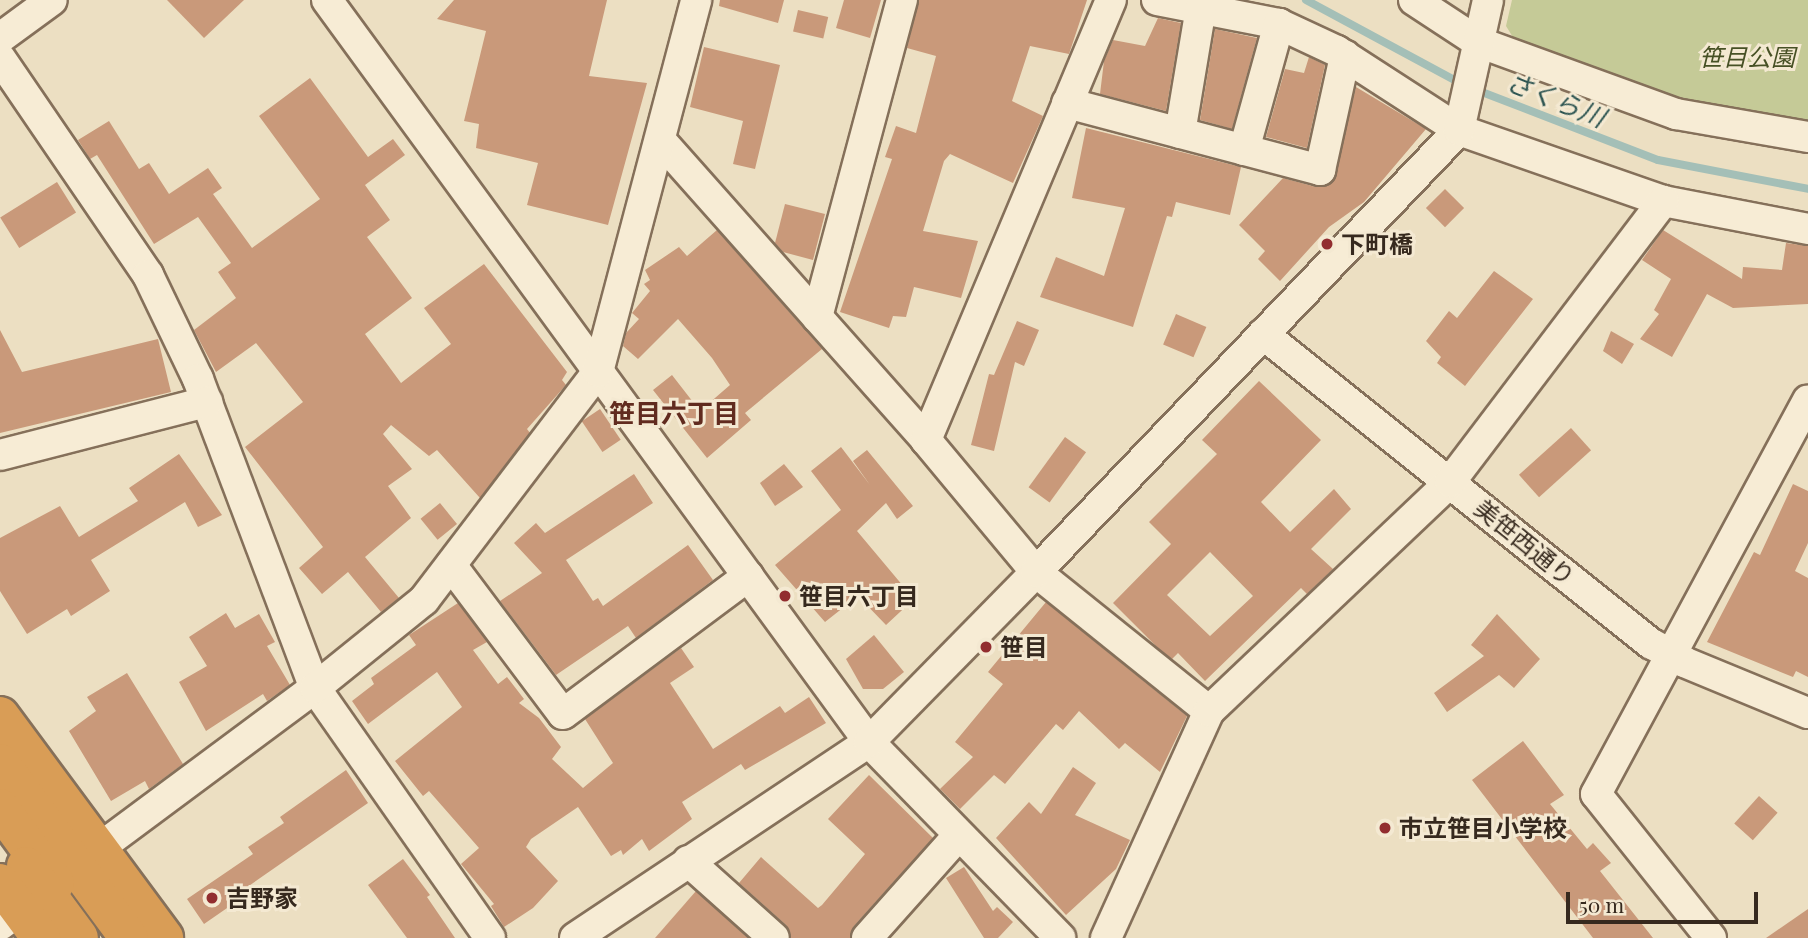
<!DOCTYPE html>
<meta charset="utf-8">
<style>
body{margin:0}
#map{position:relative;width:1808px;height:938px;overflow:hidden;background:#ecdfc2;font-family:"Playfair Display","Noto Sans JP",serif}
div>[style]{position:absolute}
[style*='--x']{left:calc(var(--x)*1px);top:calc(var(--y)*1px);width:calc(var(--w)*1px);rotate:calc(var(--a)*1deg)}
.green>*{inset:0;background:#c5ca97}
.stream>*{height:8px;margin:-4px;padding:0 4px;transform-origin:4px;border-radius:4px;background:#a4bfb7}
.building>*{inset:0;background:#c9997a;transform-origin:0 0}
.roads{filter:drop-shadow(2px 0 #85705a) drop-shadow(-2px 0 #85705a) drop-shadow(0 2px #85705a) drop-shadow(0 -2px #85705a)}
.minor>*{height:30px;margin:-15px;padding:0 15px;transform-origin:15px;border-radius:15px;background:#f7ecd5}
.highway>*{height:38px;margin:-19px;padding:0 19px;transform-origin:19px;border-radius:19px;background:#d99d56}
.dots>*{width:19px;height:19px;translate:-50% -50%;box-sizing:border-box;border:4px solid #f4e9d2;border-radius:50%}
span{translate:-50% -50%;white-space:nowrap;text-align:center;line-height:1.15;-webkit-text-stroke:6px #f4e9d2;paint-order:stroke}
.park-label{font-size:24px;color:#475125;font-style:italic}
.poi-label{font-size:24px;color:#36291e;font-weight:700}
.left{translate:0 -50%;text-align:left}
.street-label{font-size:24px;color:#36291e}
.water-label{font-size:26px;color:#2e5552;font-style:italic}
.neighbourhood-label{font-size:26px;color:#612b1f;font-weight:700}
.scale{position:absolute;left:1566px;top:892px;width:192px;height:32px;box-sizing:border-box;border:4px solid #36291e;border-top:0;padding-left:9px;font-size:21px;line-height:24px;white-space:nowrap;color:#36291e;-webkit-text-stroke:5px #f4e9d2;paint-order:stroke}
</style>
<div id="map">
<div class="green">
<div style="clip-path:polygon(1512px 0,1808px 0,1808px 124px,1690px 105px,1519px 47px,1506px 26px)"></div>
</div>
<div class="stream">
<div style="--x:1306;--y:0;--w:177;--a:28.3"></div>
<div style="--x:1474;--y:89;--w:197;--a:21.1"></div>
<div style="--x:1658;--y:160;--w:153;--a:10.9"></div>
</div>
<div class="building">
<div style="clip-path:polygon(167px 0,244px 0,204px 38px)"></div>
<div style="clip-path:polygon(454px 0,607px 0,589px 76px,647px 83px,608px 225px,527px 205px,538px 163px,476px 148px,479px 124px,464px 121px,486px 31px,437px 19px)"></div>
<div style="clip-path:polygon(720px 0,784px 0,778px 23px,719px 6px)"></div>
<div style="clip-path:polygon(844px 0,881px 0,870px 38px,836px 28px)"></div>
<div style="clip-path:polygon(919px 0,1087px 0,1069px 54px,1030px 46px,1012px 101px,1043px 116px,1013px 183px,950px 154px,944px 161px,923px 231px,978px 241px,961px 298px,914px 287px,906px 317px,893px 316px,889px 328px,840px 312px,892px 159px,885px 157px,896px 126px,916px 133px,936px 56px,907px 48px)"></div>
<div style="left:798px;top:10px;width:31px;height:22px;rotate:13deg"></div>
<div style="clip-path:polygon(1158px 18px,1181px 23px,1166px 111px,1100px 94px,1104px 61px,1113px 40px,1145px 46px)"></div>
<div style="clip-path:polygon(1215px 29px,1257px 38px,1232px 129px,1200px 120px)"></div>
<div style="clip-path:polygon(704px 47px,780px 65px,755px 169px,733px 164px,743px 121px,690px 107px)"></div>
<div style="clip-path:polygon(1309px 57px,1325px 65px,1307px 148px,1266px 137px,1285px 69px,1304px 73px)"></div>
<div style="clip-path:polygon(310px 78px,368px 157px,393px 139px,405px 155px,365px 185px,390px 220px,367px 237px,412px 298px,365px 334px,401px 383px,451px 344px,424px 308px,484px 264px,567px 372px,562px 380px,566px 385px,527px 429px,530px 433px,480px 498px,437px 450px,429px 456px,391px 425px,383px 434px,412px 469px,388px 486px,411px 518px,365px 557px,399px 598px,381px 612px,348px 572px,322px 594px,299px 568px,323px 547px,245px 447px,303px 402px,256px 343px,216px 372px,194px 330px,236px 298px,218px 272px,231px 263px,198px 217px,154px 244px,97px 155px,90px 159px,78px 140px,109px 121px,139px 169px,149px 163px,169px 194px,208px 168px,222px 188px,213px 194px,252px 248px,320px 199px,259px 116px)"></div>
<div style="clip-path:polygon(1356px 87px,1426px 129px,1364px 202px,1329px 227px,1280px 281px,1258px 259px,1265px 251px,1239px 225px,1283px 178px,1316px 187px,1333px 181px)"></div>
<div style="clip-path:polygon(1086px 128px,1241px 167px,1230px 215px,1176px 202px,1172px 217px,1167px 216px,1133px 327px,1040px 297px,1056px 257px,1104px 276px,1125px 208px,1072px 198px)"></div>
<div style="left:57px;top:182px;width:36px;height:67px;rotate:58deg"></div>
<div style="left:1445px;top:189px;width:27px;height:27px;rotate:45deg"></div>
<div style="clip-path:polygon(785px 204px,825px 214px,813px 260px,783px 252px,775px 243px)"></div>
<div style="clip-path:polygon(717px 230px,822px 349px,745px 413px,751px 420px,707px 458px,653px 390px,672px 375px,700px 411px,730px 385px,712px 358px,678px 319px,638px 359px,623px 346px,626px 333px,639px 319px,632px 313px,650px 291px,644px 284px,650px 280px,645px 270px,679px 247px,687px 256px)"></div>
<div style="clip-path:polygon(1663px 230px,1742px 279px,1743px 267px,1782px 270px,1786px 243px,1808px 246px,1808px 304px,1733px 308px,1707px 294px,1672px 357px,1640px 339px,1659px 314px,1654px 310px,1671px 279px,1642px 260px)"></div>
<div style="clip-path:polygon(1494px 271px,1533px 299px,1465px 386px,1437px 363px,1441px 357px,1426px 341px,1449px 311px,1457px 318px)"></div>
<div style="left:1176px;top:314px;width:33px;height:33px;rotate:23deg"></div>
<div style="clip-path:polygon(1017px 321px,1039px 330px,1024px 366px,1015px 362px,994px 451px,971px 445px,989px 374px,994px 375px)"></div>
<div style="clip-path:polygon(0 330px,22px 372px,158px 339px,171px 392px,0 433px)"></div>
<div style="clip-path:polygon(1611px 331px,1634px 344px,1622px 364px,1603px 351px)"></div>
<div style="clip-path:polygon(evenodd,1259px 381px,1321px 440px,1261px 502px,1290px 532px,1334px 489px,1351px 509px,1311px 549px,1333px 569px,1307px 594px,1301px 588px,1205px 681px,1178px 653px,1172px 659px,1160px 650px,1113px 603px,1171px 544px,1149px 522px,1217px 454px,1202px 440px,1259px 381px,1210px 552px,1253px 596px,1210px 636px,1167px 595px,1210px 552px)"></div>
<div style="left:600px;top:409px;width:37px;height:22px;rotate:56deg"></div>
<div style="left:1571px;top:428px;width:30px;height:70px;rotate:48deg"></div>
<div style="left:1065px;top:437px;width:26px;height:62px;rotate:36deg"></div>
<div style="clip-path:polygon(841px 447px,870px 485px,853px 461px,867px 450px,913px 506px,897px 519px,886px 503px,857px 531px,914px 599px,886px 625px,858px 596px,825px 622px,775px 565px,841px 510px,811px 471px)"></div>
<div style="clip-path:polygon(179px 454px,222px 515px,198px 527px,185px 502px,91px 560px,110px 591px,71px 616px,67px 609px,27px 634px,0 591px,0 538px,60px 506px,79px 537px,138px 501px,129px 488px)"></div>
<div style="clip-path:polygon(784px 464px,803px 487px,775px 506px,760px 483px)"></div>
<div style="clip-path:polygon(634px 474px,653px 503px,566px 560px,593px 601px,598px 598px,603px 606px,688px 545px,713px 580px,636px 638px,628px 626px,556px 675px,500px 601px,542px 573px,514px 543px,536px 523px,545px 533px)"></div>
<div style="clip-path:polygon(1793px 484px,1808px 491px,1808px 543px,1795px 571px,1808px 578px,1808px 677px,1796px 671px,1793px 677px,1707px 642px,1754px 552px,1760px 555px)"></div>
<div style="left:440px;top:503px;width:27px;height:25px;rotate:51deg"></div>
<div style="clip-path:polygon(1046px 602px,1187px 716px,1160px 772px,1125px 743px,1119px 749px,1079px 711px,1063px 730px,1056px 724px,1005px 784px,994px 775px,960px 809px,940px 789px,973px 757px,955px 742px,1003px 684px,988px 672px)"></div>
<div style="clip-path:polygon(458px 603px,487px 642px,473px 650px,498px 684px,507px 677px,524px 699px,519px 703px,539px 718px,561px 747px,552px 759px,583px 788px,613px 763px,585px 719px,681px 648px,694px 667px,670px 683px,713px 749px,780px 706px,785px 713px,809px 697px,826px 723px,745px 770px,741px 764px,682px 802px,692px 819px,649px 851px,642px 839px,623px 855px,621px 850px,611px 856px,578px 807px,531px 839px,526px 847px,558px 881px,533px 908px,504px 927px,491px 906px,494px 904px,461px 864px,479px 848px,429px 791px,423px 796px,395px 761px,462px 707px,437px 672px,368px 724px,352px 701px,374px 684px,371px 678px,416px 645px,409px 635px)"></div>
<div style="clip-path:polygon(226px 613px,235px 628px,259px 614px,275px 642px,267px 646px,290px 685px,267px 701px,263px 694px,206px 731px,179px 682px,207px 666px,189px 637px)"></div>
<div style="clip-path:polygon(1497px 614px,1540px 659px,1514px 688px,1499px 675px,1447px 712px,1434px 693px,1484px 656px,1471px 645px)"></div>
<div style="clip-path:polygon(874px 635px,904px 672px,883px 689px,863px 689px,846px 659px)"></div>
<div style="clip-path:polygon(127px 673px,183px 764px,149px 789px,145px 781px,111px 801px,69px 731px,96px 711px,87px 697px)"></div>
<div style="clip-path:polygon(1523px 741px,1564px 795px,1550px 804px,1587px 849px,1593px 843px,1611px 863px,1600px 871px,1653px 938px,1593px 938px,1472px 780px)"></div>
<div style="clip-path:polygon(1073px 767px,1096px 783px,1075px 815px,1130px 840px,1116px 869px,1066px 915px,996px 838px,1029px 802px,1041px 814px)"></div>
<div style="clip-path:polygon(346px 770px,368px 803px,240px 892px,243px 897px,204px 924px,187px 899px,253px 854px,248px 847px,284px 823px,280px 817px)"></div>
<div style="clip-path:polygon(869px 775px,933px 838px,854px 926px,850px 938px,791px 938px,786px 925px,739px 883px,761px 857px,818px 908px,822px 905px,865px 854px,828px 819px)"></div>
<div style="left:1759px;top:796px;width:25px;height:37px;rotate:42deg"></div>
<div style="clip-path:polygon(403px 859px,430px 895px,427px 897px,455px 938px,407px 938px,368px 885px)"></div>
<div style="clip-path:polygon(964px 867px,993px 911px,997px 907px,1013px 922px,998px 938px,984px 938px,946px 878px)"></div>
<div style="clip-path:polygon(696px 891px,748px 938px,655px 938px)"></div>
<div style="clip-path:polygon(1808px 909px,1808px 938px,1766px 938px)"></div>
</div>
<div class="roads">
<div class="minor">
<div style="--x:327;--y:0;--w:919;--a:53.85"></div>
<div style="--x:869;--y:742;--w:274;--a:45.7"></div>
<div style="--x:1157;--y:0;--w:124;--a:11.1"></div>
<div style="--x:1279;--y:24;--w:64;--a:25"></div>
<div style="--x:1337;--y:51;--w:145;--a:32.9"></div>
<div style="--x:1459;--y:130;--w:216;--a:19.2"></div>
<div style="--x:1663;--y:201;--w:148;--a:10.9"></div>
<div style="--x:1414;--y:0;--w:77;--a:33.3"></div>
<div style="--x:1478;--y:42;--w:211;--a:20"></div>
<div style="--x:1676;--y:114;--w:134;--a:9.9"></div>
<div style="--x:0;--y:38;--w:64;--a:-36.2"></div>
<div style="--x:0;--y:58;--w:263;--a:55.7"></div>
<div style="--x:148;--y:275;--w:115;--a:64.3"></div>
<div style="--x:198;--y:379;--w:330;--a:69.3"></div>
<div style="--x:315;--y:688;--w:305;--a:55"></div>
<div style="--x:1067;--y:103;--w:262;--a:14.8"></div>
<div style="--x:1320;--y:170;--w:117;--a:-77.6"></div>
<div style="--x:1180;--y:133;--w:127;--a:-80.5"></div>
<div style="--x:661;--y:141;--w:400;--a:48.4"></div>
<div style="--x:926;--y:440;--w:172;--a:50.2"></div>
<div style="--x:1036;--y:572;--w:222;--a:38.8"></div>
<div style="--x:1244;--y:150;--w:131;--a:-74.5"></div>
<div style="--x:817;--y:317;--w:328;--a:-75"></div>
<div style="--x:1263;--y:334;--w:497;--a:38.6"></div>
<div style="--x:1652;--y:644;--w:37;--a:29"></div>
<div style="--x:1684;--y:662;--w:134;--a:22.4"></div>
<div style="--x:926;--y:440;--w:477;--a:-67.2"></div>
<div style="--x:0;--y:455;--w:214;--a:-14.4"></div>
<div style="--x:451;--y:565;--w:186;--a:53.1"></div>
<div style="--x:563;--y:714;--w:231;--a:-36.7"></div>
<div style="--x:98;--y:849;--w:270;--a:-36.6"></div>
<div style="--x:315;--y:688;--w:140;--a:-38.9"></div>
<div style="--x:424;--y:600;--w:287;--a:-52.7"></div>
<div style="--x:598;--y:372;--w:385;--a:-75.2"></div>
<div style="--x:688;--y:861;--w:115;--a:41.8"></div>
<div style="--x:0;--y:925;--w:25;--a:-37"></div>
<div style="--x:575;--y:938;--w:353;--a:-33.7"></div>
<div style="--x:869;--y:742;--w:238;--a:-45.5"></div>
<div style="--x:1036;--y:572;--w:612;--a:-46.26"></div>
<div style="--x:1459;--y:130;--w:133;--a:-77.4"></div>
<div style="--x:867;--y:938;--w:135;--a:-48.3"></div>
<div style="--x:1106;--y:938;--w:249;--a:-65.6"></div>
<div style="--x:1209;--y:711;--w:332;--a:-43.5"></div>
<div style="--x:1450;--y:482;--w:353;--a:-52.8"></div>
<div style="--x:1711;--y:938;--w:184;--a:-128.6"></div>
<div style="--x:1596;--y:794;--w:447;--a:-61.7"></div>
</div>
<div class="highway">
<div style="--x:0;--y:716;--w:276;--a:53.5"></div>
<div style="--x:0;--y:763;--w:217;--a:53.6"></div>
<div style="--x:0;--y:808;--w:93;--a:53.7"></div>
<div style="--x:26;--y:866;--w:89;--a:53.6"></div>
<div style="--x:0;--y:883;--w:69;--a:53.3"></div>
</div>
</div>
<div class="dots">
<div style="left:1327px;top:244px;background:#922d2f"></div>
<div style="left:785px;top:596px;background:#922d2f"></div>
<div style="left:986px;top:647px;background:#922d2f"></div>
<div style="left:1385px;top:828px;background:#922d2f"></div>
<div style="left:212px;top:898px;background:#922d2f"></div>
</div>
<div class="park-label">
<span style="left:1747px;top:57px">笹目公園</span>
</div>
<div class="poi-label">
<span class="left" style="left:1341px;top:244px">下町橋</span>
<span class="left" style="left:799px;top:596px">笹目六丁目</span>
<span class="left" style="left:1000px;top:647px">笹目</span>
<span class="left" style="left:1399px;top:828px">市立笹目小学校</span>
<span class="left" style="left:226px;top:898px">吉野家</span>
</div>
<div class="street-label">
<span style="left:1525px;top:542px;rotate:39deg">美笹西通り</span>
</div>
<div class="water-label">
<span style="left:1556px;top:99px;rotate:22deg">さくら川</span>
</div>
<div class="neighbourhood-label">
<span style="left:674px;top:413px">笹目六丁目</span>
</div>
<div class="scale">50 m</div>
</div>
